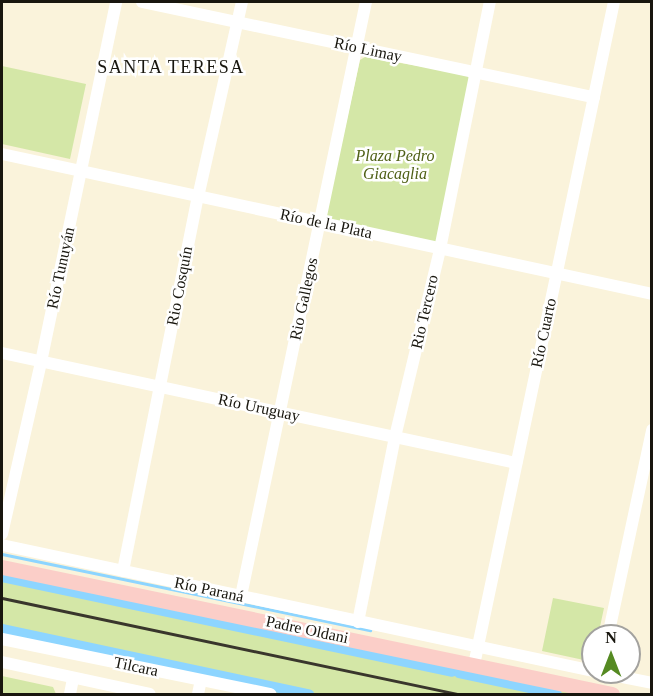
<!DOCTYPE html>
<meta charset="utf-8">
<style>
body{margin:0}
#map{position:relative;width:653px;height:696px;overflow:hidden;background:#faf3db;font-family:Georgia,serif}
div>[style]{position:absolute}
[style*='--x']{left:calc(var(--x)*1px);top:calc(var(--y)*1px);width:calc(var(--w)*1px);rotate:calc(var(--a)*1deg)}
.green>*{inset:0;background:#d4e7a7}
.stream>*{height:3px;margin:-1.5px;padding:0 1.5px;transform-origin:1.5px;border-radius:1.5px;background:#8dd5ff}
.canal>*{height:10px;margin:-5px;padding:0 5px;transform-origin:5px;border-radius:5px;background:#8dd5ff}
.minor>*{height:12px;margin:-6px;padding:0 6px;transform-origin:6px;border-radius:6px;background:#fff}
.major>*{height:15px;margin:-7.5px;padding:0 7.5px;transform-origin:7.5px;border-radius:7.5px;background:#fbcec8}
.rail>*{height:3px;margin:-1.5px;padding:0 1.5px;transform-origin:1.5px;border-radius:1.5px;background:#39362c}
span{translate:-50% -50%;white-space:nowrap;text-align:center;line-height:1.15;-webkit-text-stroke:5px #fff;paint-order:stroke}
.street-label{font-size:16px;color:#18160e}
.park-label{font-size:16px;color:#4f6016;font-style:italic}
.neighbourhood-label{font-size:18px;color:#18160e;letter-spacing:1.5px}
.frame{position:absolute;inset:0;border:3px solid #18160e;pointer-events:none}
.north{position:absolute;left:581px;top:624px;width:60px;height:60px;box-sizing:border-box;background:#fff;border:2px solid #a3a29f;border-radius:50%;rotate:0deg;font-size:16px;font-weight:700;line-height:24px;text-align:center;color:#18160e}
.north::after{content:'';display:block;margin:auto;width:21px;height:27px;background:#558a22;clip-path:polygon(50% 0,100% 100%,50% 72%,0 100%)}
</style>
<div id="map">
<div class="green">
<div style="clip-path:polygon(365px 57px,466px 74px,470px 79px,438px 241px,433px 244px,325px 219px,360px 60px)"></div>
<div style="clip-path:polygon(2px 66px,86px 84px,70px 159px,2px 144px)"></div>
<div style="clip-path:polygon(2px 567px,612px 694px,262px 694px,2px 639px)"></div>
<div style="clip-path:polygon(553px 598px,604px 608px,598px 636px,593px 636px,593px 662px,542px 651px)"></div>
<div style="clip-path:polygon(2px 676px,53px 687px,56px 694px,2px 694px)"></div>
</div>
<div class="stream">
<div style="--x:2;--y:554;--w:376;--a:11.7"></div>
</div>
<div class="canal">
<div style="--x:2;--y:577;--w:460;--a:11.9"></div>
<div style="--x:2;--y:629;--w:314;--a:12"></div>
<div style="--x:459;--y:673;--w:100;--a:12.1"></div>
</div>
<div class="minor">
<div style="--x:142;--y:2;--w:462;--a:11.9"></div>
<div style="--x:2;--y:154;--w:665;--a:12.15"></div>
<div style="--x:2;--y:353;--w:526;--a:12.08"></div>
<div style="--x:2;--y:534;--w:176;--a:-77.2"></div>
<div style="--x:41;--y:362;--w:368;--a:-78.2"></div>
<div style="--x:2;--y:545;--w:604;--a:12.04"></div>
<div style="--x:123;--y:571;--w:381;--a:-78.7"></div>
<div style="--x:198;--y:197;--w:200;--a:-77.3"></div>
<div style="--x:241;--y:596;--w:607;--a:-78.12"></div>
<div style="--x:358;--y:622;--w:189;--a:-78.7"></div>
<div style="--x:395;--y:437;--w:193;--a:-76.5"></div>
<div style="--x:440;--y:249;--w:252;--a:-78.6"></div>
<div style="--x:608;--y:636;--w:211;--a:-77.9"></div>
<div style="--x:2;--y:639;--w:274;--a:11.6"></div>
<div style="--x:2;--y:662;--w:151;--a:12.2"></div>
<div style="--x:474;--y:665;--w:678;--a:-78.08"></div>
<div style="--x:597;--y:672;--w:56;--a:11.3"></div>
<div style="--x:70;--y:694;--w:16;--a:-79"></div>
<div style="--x:198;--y:694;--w:14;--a:-78"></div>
</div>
<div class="major">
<div style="--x:2;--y:567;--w:623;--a:11.76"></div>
</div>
<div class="rail">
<div style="--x:2;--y:598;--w:465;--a:11.9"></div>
</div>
<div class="street-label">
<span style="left:368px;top:50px;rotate:12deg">Río Limay</span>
<span style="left:326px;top:224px;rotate:12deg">Río de la Plata</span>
<span style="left:61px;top:268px;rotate:-78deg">Río Tunuyán</span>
<span style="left:180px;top:286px;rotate:-79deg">Rio Cosquín</span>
<span style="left:304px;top:299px;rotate:-78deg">Rio Gallegos</span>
<span style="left:425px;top:312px;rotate:-77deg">Rio Tercero</span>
<span style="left:544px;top:333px;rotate:-78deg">Río Cuarto</span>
<span style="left:259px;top:408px;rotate:12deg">Río Uruguay</span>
<span style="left:209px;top:590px;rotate:12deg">Río Paraná</span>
<span style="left:307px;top:630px;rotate:12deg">Padre Oldani</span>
<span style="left:136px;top:667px;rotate:12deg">Tilcara</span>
</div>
<div class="park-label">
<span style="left:395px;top:165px">Plaza Pedro<br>Giacaglia</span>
</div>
<div class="neighbourhood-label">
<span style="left:171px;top:67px">SANTA TERESA</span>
</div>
<div class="frame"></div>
<div class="north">N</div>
</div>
